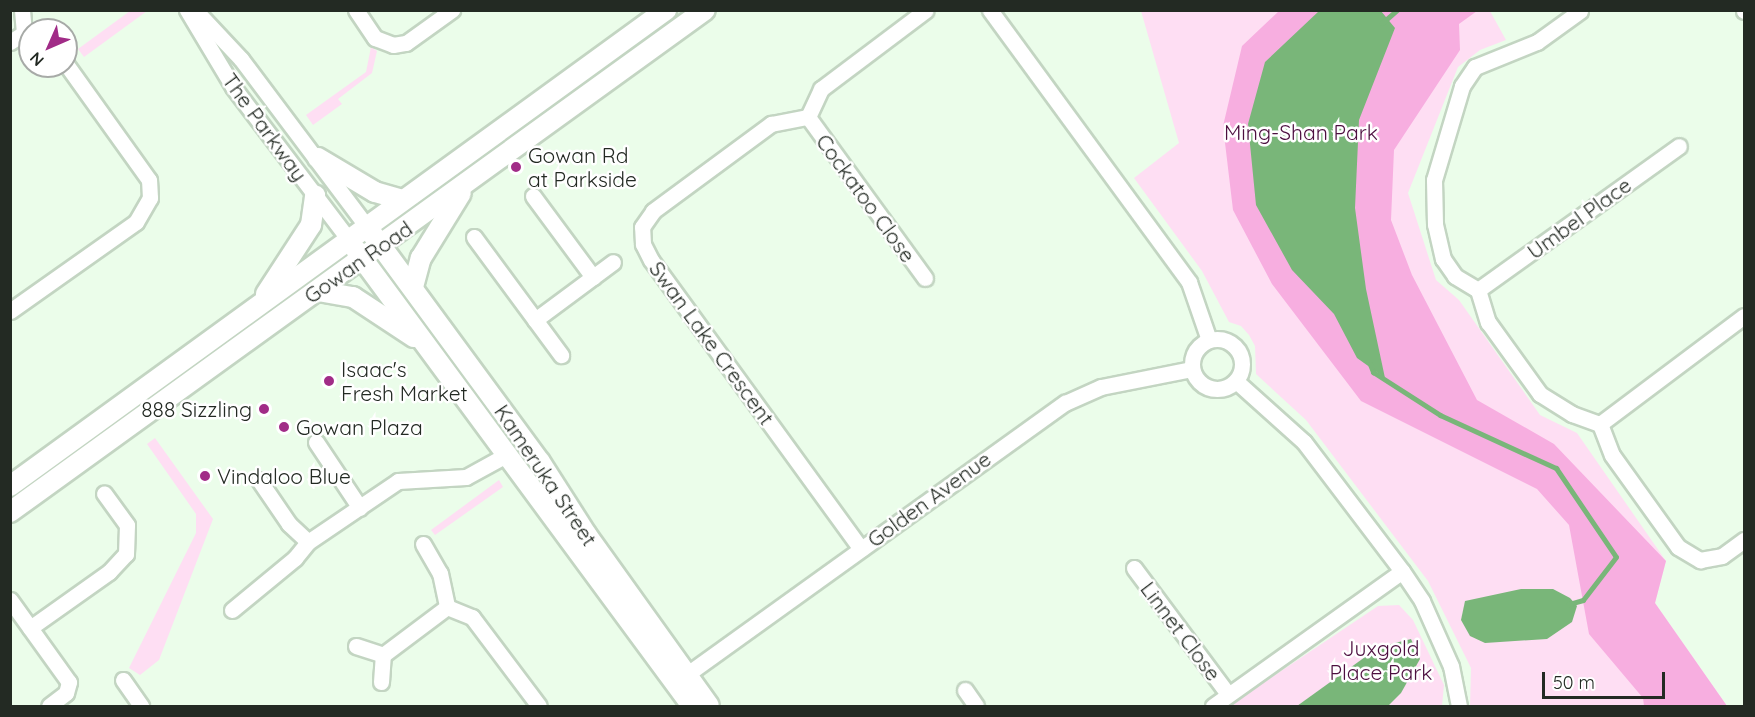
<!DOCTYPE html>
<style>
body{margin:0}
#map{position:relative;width:1755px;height:717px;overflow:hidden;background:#ebfdea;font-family:Quicksand,sans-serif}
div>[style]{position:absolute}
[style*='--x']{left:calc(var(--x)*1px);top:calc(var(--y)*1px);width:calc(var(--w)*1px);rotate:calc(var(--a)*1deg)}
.green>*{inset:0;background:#fedef3}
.forest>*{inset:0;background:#f7aee0}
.water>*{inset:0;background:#79b679}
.stream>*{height:5px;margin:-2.5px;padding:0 2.5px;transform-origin:2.5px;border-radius:2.5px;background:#79b679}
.roads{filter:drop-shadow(2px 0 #c3d5c2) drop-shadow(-2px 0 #c3d5c2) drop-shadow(0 2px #c3d5c2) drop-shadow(0 -2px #c3d5c2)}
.street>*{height:15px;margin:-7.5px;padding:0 7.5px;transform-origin:7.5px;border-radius:7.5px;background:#fff}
.street>.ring{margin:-7.5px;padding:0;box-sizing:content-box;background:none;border:15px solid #fff;border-radius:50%}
.secondary>*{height:20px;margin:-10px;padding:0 10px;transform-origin:10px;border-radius:10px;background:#fff}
.dots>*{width:16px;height:16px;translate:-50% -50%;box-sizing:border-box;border:3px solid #fff;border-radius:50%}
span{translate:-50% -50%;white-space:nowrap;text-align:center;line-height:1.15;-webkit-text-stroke:5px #fff;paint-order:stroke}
.street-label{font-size:21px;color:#232a23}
.park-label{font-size:21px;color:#4d0f40}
.poi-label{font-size:21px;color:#232a23}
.left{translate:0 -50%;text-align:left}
.right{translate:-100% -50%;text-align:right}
.frame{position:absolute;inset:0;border:12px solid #232a23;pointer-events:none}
.north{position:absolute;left:18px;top:18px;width:60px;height:60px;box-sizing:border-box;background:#fff;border:2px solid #a7aaa7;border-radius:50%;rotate:225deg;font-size:16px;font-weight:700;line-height:24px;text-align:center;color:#232a23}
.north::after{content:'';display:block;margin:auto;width:21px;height:27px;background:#a12c87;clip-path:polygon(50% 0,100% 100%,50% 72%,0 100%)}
.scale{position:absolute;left:1542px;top:672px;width:123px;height:27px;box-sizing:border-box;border:3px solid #232a23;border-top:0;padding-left:8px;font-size:18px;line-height:21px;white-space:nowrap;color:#232a23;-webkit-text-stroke:4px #fff;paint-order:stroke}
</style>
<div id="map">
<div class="green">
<div style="clip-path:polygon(130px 11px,147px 11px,84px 57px,78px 49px)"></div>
<div style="clip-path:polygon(1141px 11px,1490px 11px,1506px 40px,1480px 50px,1458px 67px,1408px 193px,1436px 280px,1459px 300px,1540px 415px,1577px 433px,1666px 561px,1655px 603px,1727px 706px,1470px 706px,1471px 668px,1428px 581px,1306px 420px,1256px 374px,1255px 346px,1249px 335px,1241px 326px,1229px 322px,1202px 271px,1134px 178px,1179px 143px)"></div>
<div style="clip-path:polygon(371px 47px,377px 51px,372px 73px,338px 99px,342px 104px,313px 125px,306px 115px,366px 72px)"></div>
<div style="clip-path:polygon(155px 438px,213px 519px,159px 660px,140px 675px,129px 668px,196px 533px,196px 514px,147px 444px)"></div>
<div style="clip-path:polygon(499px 480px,503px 487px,435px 535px,431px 530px)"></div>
<div style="clip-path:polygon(1399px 605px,1413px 620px,1444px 685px,1442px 706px,1229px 706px,1378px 606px)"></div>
</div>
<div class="forest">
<div style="clip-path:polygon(1279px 11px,1477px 11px,1459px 24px,1460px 50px,1394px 150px,1391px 220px,1412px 275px,1477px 400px,1554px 444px,1666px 561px,1655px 603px,1727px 706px,1644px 706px,1643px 698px,1589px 634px,1569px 525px,1537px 489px,1361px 401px,1272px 284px,1233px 210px,1223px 126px,1242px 46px)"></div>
</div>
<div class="water">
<div style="clip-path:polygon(1319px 11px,1381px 11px,1395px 28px,1359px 120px,1355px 208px,1366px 289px,1385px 378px,1357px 358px,1334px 314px,1292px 270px,1256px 205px,1248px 124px,1265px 62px)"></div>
<div style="clip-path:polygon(1521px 589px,1553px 589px,1570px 598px,1577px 606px,1572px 622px,1547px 639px,1485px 643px,1470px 636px,1461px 620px,1465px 601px)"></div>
<div style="clip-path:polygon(1411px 639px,1420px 659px,1401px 693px,1388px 706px,1297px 706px,1379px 647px)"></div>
</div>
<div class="stream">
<div style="--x:1382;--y:23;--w:20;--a:-41"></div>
<div style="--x:1370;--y:364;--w:9;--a:69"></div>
<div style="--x:1373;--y:372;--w:80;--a:32.7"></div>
<div style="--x:1440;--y:415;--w:128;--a:24.6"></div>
<div style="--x:1556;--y:468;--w:107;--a:56"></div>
<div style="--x:1616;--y:557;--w:54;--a:127.5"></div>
<div style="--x:1583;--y:600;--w:15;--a:164"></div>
</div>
<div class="roads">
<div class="street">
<div style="--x:22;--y:10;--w:23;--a:85"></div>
<div style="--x:24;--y:33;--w:6;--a:18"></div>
<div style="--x:187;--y:10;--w:90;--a:59.1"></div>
<div style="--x:233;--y:87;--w:192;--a:52.8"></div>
<div style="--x:195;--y:10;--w:67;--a:46.8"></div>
<div style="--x:241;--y:59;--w:210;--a:53.1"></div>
<div style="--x:356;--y:10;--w:34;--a:56"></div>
<div style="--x:375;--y:38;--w:19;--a:21"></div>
<div style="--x:393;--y:45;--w:13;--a:-9"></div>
<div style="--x:406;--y:43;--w:57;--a:-35.7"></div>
<div style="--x:990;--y:10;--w:337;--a:53.8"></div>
<div style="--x:1189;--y:282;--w:61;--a:71"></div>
<div style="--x:1744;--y:10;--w:1;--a:90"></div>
<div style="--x:10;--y:42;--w:17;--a:-33"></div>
<div style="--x:808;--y:117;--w:199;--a:54"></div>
<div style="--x:533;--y:196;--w:101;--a:53.5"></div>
<div style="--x:474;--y:237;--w:147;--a:53.6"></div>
<div style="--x:1478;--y:290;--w:34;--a:73"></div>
<div style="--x:1488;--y:322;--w:89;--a:54.2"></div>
<div style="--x:1540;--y:394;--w:38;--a:32"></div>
<div style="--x:1572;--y:414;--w:30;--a:20"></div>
<div style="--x:1600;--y:424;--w:33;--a:69"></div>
<div style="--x:1612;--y:455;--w:113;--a:54.3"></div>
<div style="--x:1678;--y:547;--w:26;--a:31"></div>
<div style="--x:1700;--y:560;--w:22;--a:-10"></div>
<div style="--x:1722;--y:556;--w:27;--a:-36"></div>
<div style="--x:1478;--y:290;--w:27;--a:-149"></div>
<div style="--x:1455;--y:276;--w:21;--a:-125"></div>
<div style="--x:1443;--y:259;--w:36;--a:-103"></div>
<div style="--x:1435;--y:224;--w:44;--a:-91.3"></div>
<div style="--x:1434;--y:180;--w:98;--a:-73.4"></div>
<div style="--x:1462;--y:86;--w:23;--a:-56"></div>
<div style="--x:1475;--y:67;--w:67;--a:-22"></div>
<div style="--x:1537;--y:42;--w:53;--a:-35.8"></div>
<div style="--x:1478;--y:290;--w:247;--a:-35.6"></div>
<div style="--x:10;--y:311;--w:154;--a:-35.2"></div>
<div style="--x:136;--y:222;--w:28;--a:-60"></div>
<div style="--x:150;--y:198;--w:18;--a:-93"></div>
<div style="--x:149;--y:180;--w:143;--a:-125.6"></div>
<div style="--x:535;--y:320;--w:97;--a:-36.6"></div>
<div class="ring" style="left:1192px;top:339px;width:35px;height:35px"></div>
<div style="--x:1236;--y:381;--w:91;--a:41.9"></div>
<div style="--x:1304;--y:442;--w:162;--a:52.8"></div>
<div style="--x:1402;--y:571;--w:36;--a:56"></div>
<div style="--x:1422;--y:601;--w:71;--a:66"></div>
<div style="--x:1451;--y:666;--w:41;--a:78.7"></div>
<div style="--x:1600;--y:424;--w:180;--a:-36.9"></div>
<div style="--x:316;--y:442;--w:79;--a:56.3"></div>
<div style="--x:259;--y:480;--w:53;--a:55.7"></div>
<div style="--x:289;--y:524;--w:26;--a:43"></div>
<div style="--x:423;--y:544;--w:34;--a:60"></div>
<div style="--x:440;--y:573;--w:35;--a:78"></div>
<div style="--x:447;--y:607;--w:27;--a:22"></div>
<div style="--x:472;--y:617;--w:111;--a:53"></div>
<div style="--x:861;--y:549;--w:357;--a:-126"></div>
<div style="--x:651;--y:260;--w:18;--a:-117"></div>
<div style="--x:643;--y:244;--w:17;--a:-93"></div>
<div style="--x:642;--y:227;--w:19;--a:-55"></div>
<div style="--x:653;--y:211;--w:147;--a:-36.4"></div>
<div style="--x:771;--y:124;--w:38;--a:-11"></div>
<div style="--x:808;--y:117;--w:31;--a:-65"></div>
<div style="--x:821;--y:89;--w:131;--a:-37"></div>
<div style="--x:1134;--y:568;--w:157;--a:53.3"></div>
<div style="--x:10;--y:600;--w:101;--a:54.3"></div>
<div style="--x:69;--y:682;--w:11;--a:105"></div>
<div style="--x:66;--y:693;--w:21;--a:143"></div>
<div style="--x:232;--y:610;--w:82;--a:-39.5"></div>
<div style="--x:295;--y:558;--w:21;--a:-51"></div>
<div style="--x:308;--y:542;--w:109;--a:-34.1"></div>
<div style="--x:398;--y:481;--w:68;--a:-3.4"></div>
<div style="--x:466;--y:477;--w:46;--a:-28.8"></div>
<div style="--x:30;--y:628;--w:97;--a:-35.3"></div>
<div style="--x:109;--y:572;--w:25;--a:-47"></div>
<div style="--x:126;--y:554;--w:29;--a:-88"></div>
<div style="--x:127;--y:525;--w:39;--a:-126"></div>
<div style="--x:356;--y:646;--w:28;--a:18"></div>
<div style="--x:686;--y:675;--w:467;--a:-35.7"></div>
<div style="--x:1065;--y:403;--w:39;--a:-24"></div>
<div style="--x:1101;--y:387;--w:93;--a:-11.2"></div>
<div style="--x:123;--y:680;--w:32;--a:55"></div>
<div style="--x:381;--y:682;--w:27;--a:-86"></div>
<div style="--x:383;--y:655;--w:80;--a:-36.9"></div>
<div style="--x:965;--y:690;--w:19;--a:55"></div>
<div style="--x:1213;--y:706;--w:232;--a:-35.5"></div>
</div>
<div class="secondary">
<div style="--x:318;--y:158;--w:66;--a:30.8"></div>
<div style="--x:375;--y:192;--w:29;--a:16"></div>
<div style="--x:373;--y:235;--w:282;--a:53.7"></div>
<div style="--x:540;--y:462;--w:85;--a:57.4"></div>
<div style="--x:586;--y:534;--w:211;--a:54.4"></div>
<div style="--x:356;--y:250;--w:566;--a:53.62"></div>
<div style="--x:413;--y:287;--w:30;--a:-75"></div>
<div style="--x:421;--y:258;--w:76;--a:-58.4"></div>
<div style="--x:318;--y:291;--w:36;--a:10"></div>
<div style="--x:353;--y:297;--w:73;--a:33.3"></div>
<div style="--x:266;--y:294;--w:82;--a:-56.9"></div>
<div style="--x:311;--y:225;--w:30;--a:-82"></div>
<div style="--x:10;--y:486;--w:811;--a:-35.97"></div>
<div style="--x:10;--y:512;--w:857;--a:-35.84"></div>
</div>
</div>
<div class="dots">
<div style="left:516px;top:167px;background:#a12c87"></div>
<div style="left:329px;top:381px;background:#a12c87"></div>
<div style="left:264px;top:409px;background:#a12c87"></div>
<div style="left:284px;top:427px;background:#a12c87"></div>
<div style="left:205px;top:476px;background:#a12c87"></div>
</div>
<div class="street-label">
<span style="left:265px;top:127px;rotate:54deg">The Parkway</span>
<span style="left:866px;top:198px;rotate:54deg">Cockatoo Close</span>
<span style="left:1579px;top:218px;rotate:-36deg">Umbel Place</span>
<span style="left:358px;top:262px;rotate:-35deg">Gowan Road</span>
<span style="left:712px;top:343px;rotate:54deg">Swan Lake Crescent</span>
<span style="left:546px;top:475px;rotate:56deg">Kameruka Street</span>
<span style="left:929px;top:499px;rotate:-36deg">Golden Avenue</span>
<span style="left:1181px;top:631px;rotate:53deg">Linnet Close</span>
</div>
<div class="park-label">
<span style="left:1301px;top:132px">Ming-Shan Park</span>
<span style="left:1381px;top:660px">Juxgold<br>Place Park</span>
</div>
<div class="poi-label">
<span class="left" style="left:528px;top:167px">Gowan Rd<br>at Parkside</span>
<span class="left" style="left:341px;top:381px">Isaac's<br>Fresh Market</span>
<span class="right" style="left:252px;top:409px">888 Sizzling</span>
<span class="left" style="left:296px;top:427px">Gowan Plaza</span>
<span class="left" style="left:217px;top:476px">Vindaloo Blue</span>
</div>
<div class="frame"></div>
<div class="north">N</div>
<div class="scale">50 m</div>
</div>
